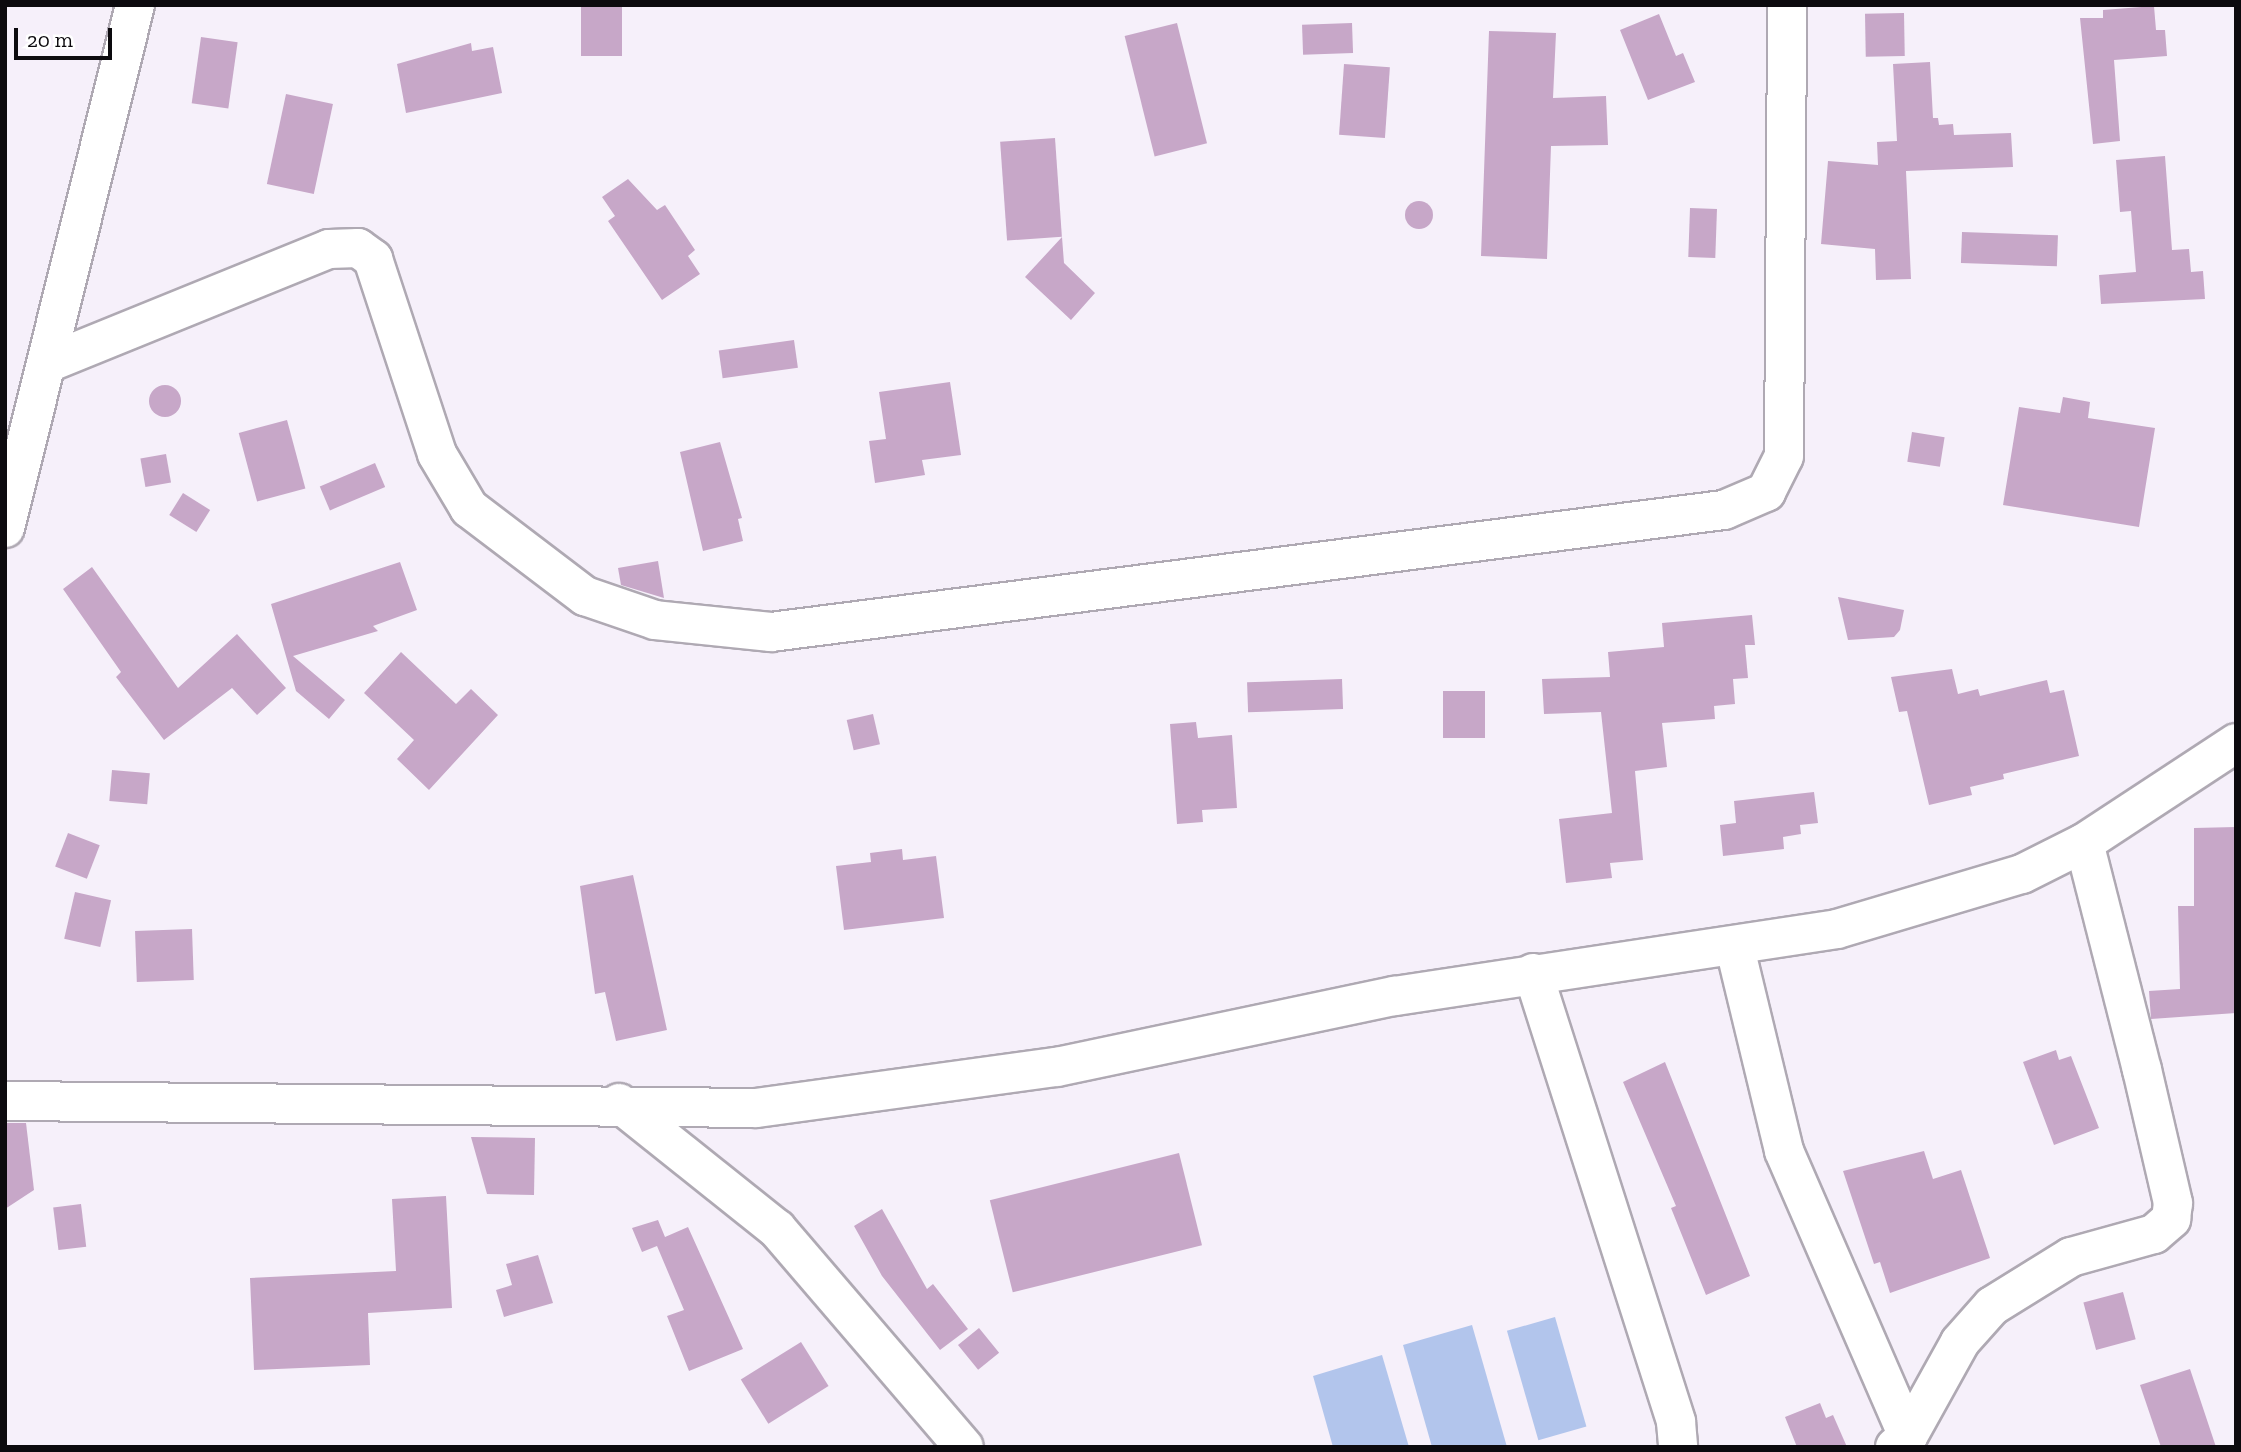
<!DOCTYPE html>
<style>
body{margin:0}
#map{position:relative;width:2241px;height:1452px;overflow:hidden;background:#f6f0fa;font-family:"Zilla Slab",serif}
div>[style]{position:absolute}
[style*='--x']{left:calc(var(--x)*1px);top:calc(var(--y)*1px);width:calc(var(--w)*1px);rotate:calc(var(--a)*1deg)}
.water>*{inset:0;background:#b2c5ec;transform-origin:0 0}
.building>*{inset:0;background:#c7a7c8;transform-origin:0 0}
.round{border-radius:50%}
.roads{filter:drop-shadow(2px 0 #afa9b3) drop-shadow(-2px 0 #afa9b3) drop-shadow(0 2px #afa9b3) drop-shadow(0 -2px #afa9b3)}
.street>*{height:38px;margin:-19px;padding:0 19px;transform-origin:19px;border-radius:19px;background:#fff}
.secondary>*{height:38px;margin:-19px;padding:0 19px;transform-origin:19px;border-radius:19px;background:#fff}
span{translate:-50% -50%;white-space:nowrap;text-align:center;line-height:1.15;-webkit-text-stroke:7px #fff;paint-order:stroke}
.frame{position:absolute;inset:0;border:7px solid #0c0a0e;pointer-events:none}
.scale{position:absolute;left:14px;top:28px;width:98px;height:32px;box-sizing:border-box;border:4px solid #0c0a0e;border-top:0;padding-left:9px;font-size:21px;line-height:24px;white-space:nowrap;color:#0c0a0e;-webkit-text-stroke:5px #fff;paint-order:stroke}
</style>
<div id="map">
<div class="water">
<div style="left:1555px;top:1317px;width:114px;height:50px;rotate:74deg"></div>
<div style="clip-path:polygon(1472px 1325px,1507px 1447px,1432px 1447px,1403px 1345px)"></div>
<div style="clip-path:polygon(1382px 1355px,1409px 1447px,1333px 1447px,1313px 1376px)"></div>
</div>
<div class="building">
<div style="left:581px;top:5px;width:41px;height:51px"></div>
<div style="clip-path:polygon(2154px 6px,2156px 30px,2165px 30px,2167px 56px,2114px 60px,2120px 141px,2093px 144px,2080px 18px,2103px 18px,2103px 10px)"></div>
<div style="left:1904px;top:13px;width:43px;height:39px;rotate:89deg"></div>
<div style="clip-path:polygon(1659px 14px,1676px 56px,1683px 53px,1695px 82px,1648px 100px,1620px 30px)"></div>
<div style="left:1177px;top:23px;width:124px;height:54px;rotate:76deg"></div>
<div style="left:1352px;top:23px;width:30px;height:50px;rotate:88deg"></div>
<div style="clip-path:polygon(1489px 31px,1556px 33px,1553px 98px,1606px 96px,1608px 145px,1551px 146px,1547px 259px,1481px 256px)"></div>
<div style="left:201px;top:37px;width:37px;height:67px;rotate:8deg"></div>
<div style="clip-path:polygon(471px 43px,472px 51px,493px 47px,502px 93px,406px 113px,397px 64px)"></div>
<div style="clip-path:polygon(1930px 62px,1933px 118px,1938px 118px,1939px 125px,1953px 124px,1954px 135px,2011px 133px,2013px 167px,1906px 171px,1911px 279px,1876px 280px,1875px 249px,1821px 244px,1828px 161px,1878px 165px,1877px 142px,1897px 141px,1893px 64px)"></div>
<div style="left:1344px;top:64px;width:46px;height:71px;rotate:4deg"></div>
<div style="left:286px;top:94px;width:48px;height:92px;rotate:12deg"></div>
<div style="left:1055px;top:138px;width:99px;height:55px;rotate:86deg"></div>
<div style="clip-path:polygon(2165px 156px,2172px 250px,2189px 249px,2191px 272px,2203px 271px,2205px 299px,2101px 304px,2099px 275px,2136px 272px,2131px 211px,2120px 212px,2116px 160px)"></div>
<div style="clip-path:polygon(628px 179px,657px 210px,665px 205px,695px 250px,688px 256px,700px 274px,662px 300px,608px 221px,615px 216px,602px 197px)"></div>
<div class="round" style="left:1405px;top:201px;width:28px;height:28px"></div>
<div style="left:1690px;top:208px;width:27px;height:49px;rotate:2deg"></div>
<div style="left:1962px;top:232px;width:96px;height:31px;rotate:2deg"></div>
<div style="clip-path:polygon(1062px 237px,1064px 263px,1095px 293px,1071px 320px,1025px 277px)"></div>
<div style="left:794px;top:340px;width:28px;height:76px;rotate:82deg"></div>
<div style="clip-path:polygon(950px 382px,961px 455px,922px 460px,925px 475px,875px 483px,869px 441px,886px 439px,879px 392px)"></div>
<div class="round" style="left:149px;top:385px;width:32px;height:32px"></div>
<div style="clip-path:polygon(2063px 397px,2090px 402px,2088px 418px,2155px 428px,2139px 527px,2003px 505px,2019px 407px,2060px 413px)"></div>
<div style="left:287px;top:420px;width:71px;height:50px;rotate:75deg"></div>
<div style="left:1912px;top:432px;width:33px;height:30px;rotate:9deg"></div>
<div style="clip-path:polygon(720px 442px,742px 518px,738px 519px,743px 541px,703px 551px,680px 452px)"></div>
<div style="left:166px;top:454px;width:29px;height:26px;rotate:80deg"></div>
<div style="left:375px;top:463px;width:26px;height:60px;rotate:67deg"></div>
<div style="left:183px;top:493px;width:32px;height:26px;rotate:32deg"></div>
<div style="clip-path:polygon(658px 561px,664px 598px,621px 585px,618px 568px)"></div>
<div style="clip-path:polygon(400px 562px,417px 610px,373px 626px,378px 631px,293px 656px,345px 700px,329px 719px,296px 691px,271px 604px)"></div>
<div style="clip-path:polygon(92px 567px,178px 688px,237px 634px,286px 688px,257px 715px,232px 688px,164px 740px,116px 677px,121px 672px,63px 589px)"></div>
<div style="clip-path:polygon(1838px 597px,1904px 610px,1900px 630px,1894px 637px,1848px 640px)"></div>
<div style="clip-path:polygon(1752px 615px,1755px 645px,1745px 645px,1748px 678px,1733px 679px,1735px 704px,1714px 706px,1715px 719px,1662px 723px,1667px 767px,1635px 771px,1643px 860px,1610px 863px,1612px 878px,1566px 883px,1559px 819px,1612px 813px,1601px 712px,1544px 714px,1542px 679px,1610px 677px,1608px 652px,1664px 647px,1662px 623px)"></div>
<div style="clip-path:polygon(401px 652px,456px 704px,471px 689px,498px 715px,429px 790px,397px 759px,414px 740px,364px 693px)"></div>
<div style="clip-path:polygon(1952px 669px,1958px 694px,1978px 689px,1980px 696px,2047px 680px,2050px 693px,2064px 690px,2079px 756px,2003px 774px,2004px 779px,1970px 787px,1972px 795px,1929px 805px,1907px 711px,1899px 712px,1891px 677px)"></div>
<div style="left:1342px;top:679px;width:30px;height:95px;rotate:88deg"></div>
<div style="left:1443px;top:691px;width:42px;height:47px"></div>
<div style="left:873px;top:714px;width:31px;height:27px;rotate:77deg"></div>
<div style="clip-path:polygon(1196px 722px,1198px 738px,1232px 735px,1237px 808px,1202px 810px,1203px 822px,1177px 824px,1170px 724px)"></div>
<div style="left:112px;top:770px;width:38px;height:31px;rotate:5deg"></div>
<div style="clip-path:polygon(1814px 792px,1818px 823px,1800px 825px,1801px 834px,1783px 837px,1784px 849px,1723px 856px,1720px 825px,1736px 823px,1734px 801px)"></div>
<div style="clip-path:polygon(2236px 827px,2236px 1013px,2151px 1019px,2149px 991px,2180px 989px,2178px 906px,2194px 906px,2194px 828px)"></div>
<div style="left:68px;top:833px;width:34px;height:36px;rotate:21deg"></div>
<div style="clip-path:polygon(902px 849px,903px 860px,936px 856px,944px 918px,844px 930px,836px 866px,871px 862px,870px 853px)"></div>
<div style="clip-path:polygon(633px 875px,667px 1030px,616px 1041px,605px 992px,595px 994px,580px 886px)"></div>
<div style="left:75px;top:892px;width:37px;height:48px;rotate:13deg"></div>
<div style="left:192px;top:929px;width:51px;height:57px;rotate:88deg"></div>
<div style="clip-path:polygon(2056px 1050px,2059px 1060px,2071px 1056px,2099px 1128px,2054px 1145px,2023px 1062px)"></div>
<div style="clip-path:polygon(1665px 1062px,1750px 1276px,1706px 1295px,1671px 1208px,1676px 1206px,1623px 1082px)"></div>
<div style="clip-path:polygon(5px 1123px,26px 1123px,34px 1190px,5px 1209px)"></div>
<div style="clip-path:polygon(471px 1137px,535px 1138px,534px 1195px,487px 1194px)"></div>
<div style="clip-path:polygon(1924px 1151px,1933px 1179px,1961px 1170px,1990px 1258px,1890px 1293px,1880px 1262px,1874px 1264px,1843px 1171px)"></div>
<div style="left:1179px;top:1153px;width:95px;height:195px;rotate:76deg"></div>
<div style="clip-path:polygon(446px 1196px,452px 1308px,368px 1313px,370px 1365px,254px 1370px,250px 1278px,396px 1271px,392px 1199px)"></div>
<div style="left:81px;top:1204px;width:43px;height:28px;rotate:83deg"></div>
<div style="clip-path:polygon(882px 1209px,927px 1289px,933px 1284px,968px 1329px,940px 1350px,882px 1276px,854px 1226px)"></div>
<div style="clip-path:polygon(658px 1220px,665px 1237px,688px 1227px,743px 1349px,689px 1371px,667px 1316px,684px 1310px,657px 1246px,642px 1252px,632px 1228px)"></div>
<div style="clip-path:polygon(538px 1255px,553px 1303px,504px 1317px,496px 1290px,512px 1285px,506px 1264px)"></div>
<div style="left:2123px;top:1292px;width:49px;height:41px;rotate:75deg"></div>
<div style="left:979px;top:1328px;width:32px;height:27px;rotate:51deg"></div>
<div style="left:801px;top:1342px;width:52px;height:71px;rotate:58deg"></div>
<div style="clip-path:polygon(2190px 1369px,2216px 1447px,2161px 1447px,2140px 1385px)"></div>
<div style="clip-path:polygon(1820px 1403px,1826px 1418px,1833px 1415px,1847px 1447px,1797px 1447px,1785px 1417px)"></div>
</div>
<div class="roads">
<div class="street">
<div style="--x:48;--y:363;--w:303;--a:-22.1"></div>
<div style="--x:329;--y:249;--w:29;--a:-2"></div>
<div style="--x:358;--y:248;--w:19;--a:36"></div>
<div style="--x:373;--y:259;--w:205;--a:71.8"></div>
<div style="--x:437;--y:454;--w:63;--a:59.3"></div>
<div style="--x:469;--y:508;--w:146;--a:37.2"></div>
<div style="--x:585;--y:596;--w:74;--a:18.9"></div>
<div style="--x:655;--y:620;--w:117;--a:5.9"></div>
<div style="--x:771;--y:632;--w:961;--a:-7.3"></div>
<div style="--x:1724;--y:510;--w:46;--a:-23.2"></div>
<div style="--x:1766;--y:492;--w:40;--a:-63.4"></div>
<div style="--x:1784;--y:456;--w:451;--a:-89.6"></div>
<div style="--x:1735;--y:948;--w:209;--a:76.4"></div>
<div style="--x:1784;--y:1151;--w:311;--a:66.5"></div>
<div style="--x:1533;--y:973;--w:471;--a:72.3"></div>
<div style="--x:1676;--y:1422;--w:25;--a:85"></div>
<div style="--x:5;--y:1101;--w:751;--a:0.53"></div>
<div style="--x:756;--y:1108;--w:304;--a:-7.8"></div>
<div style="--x:1057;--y:1067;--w:345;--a:-11.9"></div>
<div style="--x:1395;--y:996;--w:447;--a:-8.6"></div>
<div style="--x:1837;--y:929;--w:193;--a:-16.6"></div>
<div style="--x:2022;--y:874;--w:69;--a:-26.6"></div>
<div style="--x:2084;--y:843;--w:182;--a:-33.3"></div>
<div style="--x:619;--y:1103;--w:202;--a:38.6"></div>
<div style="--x:777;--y:1229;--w:287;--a:49.4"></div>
<div style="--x:1895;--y:1447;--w:17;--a:-40"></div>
<div style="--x:1908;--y:1436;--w:107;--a:-61"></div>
<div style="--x:1960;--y:1342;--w:48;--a:-48.4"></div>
<div style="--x:1992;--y:1306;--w:93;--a:-31.8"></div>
<div style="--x:2071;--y:1257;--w:86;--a:-15.5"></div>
<div style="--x:2154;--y:1234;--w:23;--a:-41"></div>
<div style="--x:2171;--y:1219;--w:16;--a:-83"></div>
<div style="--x:2173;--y:1203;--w:137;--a:-103.1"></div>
<div style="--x:2142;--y:1070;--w:234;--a:-104.3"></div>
</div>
<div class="secondary">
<div style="--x:5;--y:528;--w:539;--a:-76.04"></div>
</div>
</div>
<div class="frame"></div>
<div class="scale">20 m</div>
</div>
